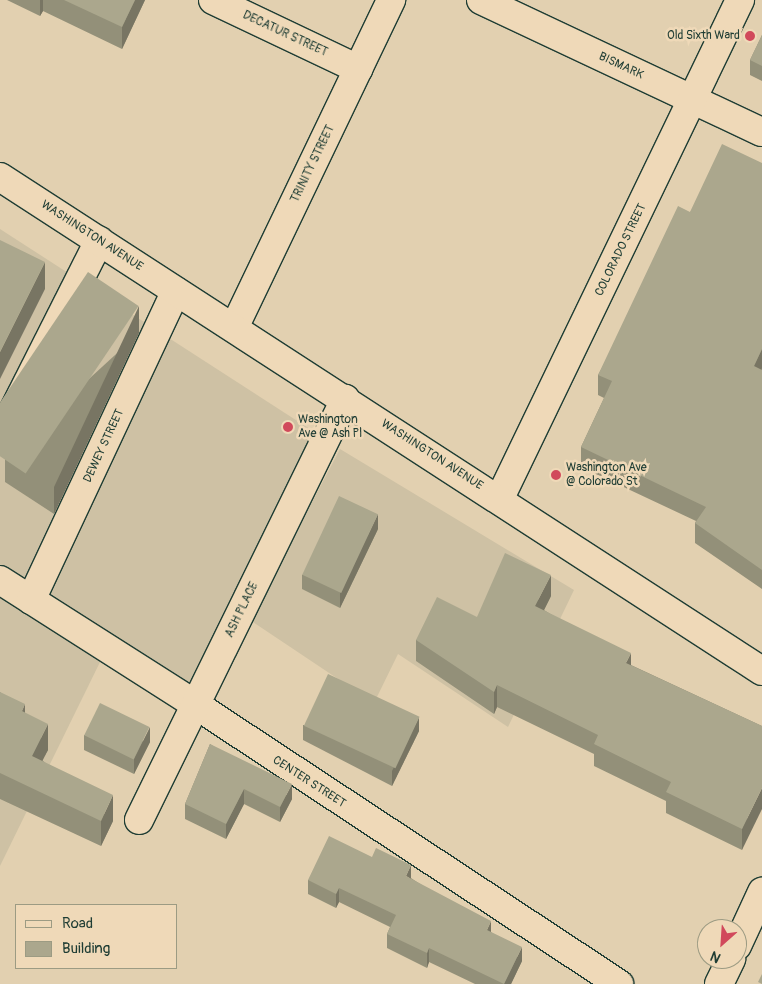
<!DOCTYPE html>
<style>
body{margin:0}
#map{position:relative;width:762px;height:984px;overflow:hidden;background:#e2d0b0;font-family:Pangolin,sans-serif}
div>[style]{position:absolute}
[style*='--x']{left:calc(var(--x)*1px);top:calc(var(--y)*1px);width:calc(var(--w)*1px);rotate:calc(var(--a)*1deg)}
.built>*{inset:0;background:#cec1a4}
.roads{filter:drop-shadow(1px 0 #1f3d34) drop-shadow(-1px 0 #1f3d34) drop-shadow(0 1px #1f3d34) drop-shadow(0 -1px #1f3d34)}
.minor>*{height:28px;margin:-14px;padding:0 14px;transform-origin:14px;border-radius:14px;background:#efd9b8}
.major>*{height:28px;margin:-14px;padding:0 14px;transform-origin:14px;border-radius:14px;background:#efd9b8}
.wall>*{inset:0;background:#939079}
.shaded-wall>*{inset:0;background:#787563}
.building>*{inset:0;background:#aba78d;transform-origin:0 0}
.dots>*{width:14px;height:14px;translate:-50% -50%;box-sizing:border-box;border:2px solid #efd9b8;border-radius:50%}
span{translate:-50% -50%;white-space:nowrap;text-align:center;line-height:1.15;-webkit-text-stroke:5px #efd9b8;paint-order:stroke}
.street-label{font-size:12px;color:#1f3d34}
.poi-label{font-size:12px;color:#1f3d34}
.right{translate:-100% -50%;text-align:right}
.left{translate:0 -50%;text-align:left}
.legend{position:absolute;left:15px;top:904px;width:162px;height:65px;box-sizing:border-box;background:#efd9b8;border:1px solid #9c9b83;margin:0;padding:6px 9px;list-style:none;font-size:15px;color:#1f3d34}
.legend li{display:flex;align-items:center;gap:10px;height:25px}
.legend b{width:25px;border:1px solid #9c9b83}
.north{position:absolute;left:697px;top:919px;width:50px;height:50px;box-sizing:border-box;background:#efd9b8;border:1px solid #9c9b83;border-radius:50%;rotate:206deg;font-size:14px;font-weight:700;line-height:20px;text-align:center;color:#1f3d34}
.north::after{content:'';display:block;margin:auto;width:18px;height:22px;background:#d1495b;clip-path:polygon(50% 0,100% 100%,50% 72%,0 100%)}
</style>
<div id="map">
<div class="built">
<div style="clip-path:polygon(0 229px,319px 435px,191px 692px,0 569px)"></div>
<div style="clip-path:polygon(340px 449px,574px 590px,508px 727px,398px 654px,374px 703px,250px 620px)"></div>
<div style="clip-path:polygon(0 589px,103px 656px,0 866px)"></div>
</div>
<div class="roads">
<div class="minor">
<div style="--x:213;--y:0;--w:161;--a:25.4"></div>
<div style="--x:481;--y:0;--w:310;--a:25.2"></div>
<div style="--x:234;--y:328;--w:364;--a:-64.4"></div>
<div style="--x:0;--y:437;--w:220;--a:-63.2"></div>
<div style="--x:500;--y:498;--w:553;--a:-64.27"></div>
<div style="--x:0;--y:580;--w:232;--a:32.5"></div>
<div style="--x:196;--y:705;--w:507;--a:33.41"></div>
<div style="--x:31;--y:600;--w:341;--a:-64.9"></div>
<div style="--x:139;--y:820;--w:469;--a:-63.9"></div>
<div style="--x:737;--y:946;--w:60;--a:-65.2"></div>
<div style="--x:719;--y:984;--w:28;--a:-64"></div>
</div>
<div class="major">
<div style="--x:0;--y:177;--w:908;--a:32.96"></div>
</div>
</div>
<div class="wall">
<div style="clip-path:polygon(7px 0,145px 0,122px 49px,43px 11px,40px 16px)"></div>
<div style="clip-path:polygon(762px 35px,762px 81px,750px 75px,750px 60px)"></div>
<div style="clip-path:polygon(762px 163px,762px 589px,695px 543px,695px 523px,696px 521px,581px 467px,581px 447px,604px 398px,598px 395px,598px 375px,690px 212px)"></div>
<div style="clip-path:polygon(139px 333px,54px 514px,5px 482px,5px 456px)"></div>
<div style="clip-path:polygon(378px 529px,340px 608px,302px 589px,302px 575px)"></div>
<div style="clip-path:polygon(551px 596px,544px 610px,631px 665px,762px 726px,742px 850px,666px 813px,666px 801px,594px 766px,594px 754px,497px 707px,494px 714px,416px 661px,416px 640px,477px 617px)"></div>
<div style="clip-path:polygon(0 686px,0 692px,25px 713px,48px 750px,42px 760px,113px 821px,101px 846px,0 799px)"></div>
<div style="clip-path:polygon(303px 725px,419px 731px,392px 786px,303px 740px)"></div>
<div style="clip-path:polygon(84px 735px,150px 742px,134px 774px,84px 750px)"></div>
<div style="clip-path:polygon(210px 744px,292px 799px,280px 822px,244px 804px,226px 839px,185px 819px,185px 804px)"></div>
<div style="clip-path:polygon(411px 878px,491px 932px,522px 961px,511px 984px,475px 984px,429px 962px,427px 968px,387px 948px,387px 934px,390px 927px,339px 902px,336px 908px,308px 894px,308px 880px)"></div>
</div>
<div class="shaded-wall">
<div style="clip-path:polygon(40px 0,43px 0,43px 11px,40px 16px)"></div>
<div style="clip-path:polygon(135px 0,145px 0,122px 49px,122px 27px)"></div>
<div style="clip-path:polygon(45px 262px,45px 289px,0 379px,0 352px)"></div>
<div style="clip-path:polygon(139px 306px,139px 333px,54px 514px,54px 487px)"></div>
<div style="clip-path:polygon(762px 349px,762px 368px,754px 386px,754px 366px)"></div>
<div style="clip-path:polygon(378px 514px,378px 529px,340px 608px,340px 593px)"></div>
<div style="clip-path:polygon(551px 575px,551px 596px,535px 628px,535px 606px)"></div>
<div style="clip-path:polygon(631px 653px,631px 674px,626px 663px)"></div>
<div style="clip-path:polygon(497px 685px,497px 707px,494px 714px,494px 692px)"></div>
<div style="clip-path:polygon(25px 704px,25px 730px,22px 711px)"></div>
<div style="clip-path:polygon(419px 717px,419px 731px,392px 786px,392px 771px)"></div>
<div style="clip-path:polygon(48px 724px,48px 750px,32px 781px,32px 756px)"></div>
<div style="clip-path:polygon(150px 727px,150px 742px,134px 774px,134px 759px)"></div>
<div style="clip-path:polygon(292px 784px,292px 799px,280px 822px,280px 807px)"></div>
<div style="clip-path:polygon(762px 788px,762px 809px,742px 850px,742px 829px)"></div>
<div style="clip-path:polygon(244px 789px,244px 804px,226px 839px,226px 824px)"></div>
<div style="clip-path:polygon(113px 795px,113px 821px,101px 846px,101px 821px)"></div>
<div style="clip-path:polygon(411px 865px,411px 879px,406px 876px)"></div>
<div style="clip-path:polygon(339px 888px,339px 902px,336px 908px,336px 894px)"></div>
<div style="clip-path:polygon(491px 921px,491px 935px,487px 930px)"></div>
<div style="clip-path:polygon(522px 947px,522px 961px,511px 984px,504px 984px)"></div>
<div style="clip-path:polygon(429px 948px,429px 962px,427px 968px,427px 953px)"></div>
</div>
<div class="building">
<div style="clip-path:polygon(64px 0,135px 0,122px 27px)"></div>
<div style="clip-path:polygon(762px 35px,762px 66px,750px 60px)"></div>
<div style="clip-path:polygon(722px 144px,762px 163px,762px 349px,754px 366px,762px 370px,762px 570px,695px 523px,706px 507px,581px 447px,612px 381px,598px 375px,678px 206px,690px 212px)"></div>
<div style="clip-path:polygon(0 240px,45px 262px,0 352px)"></div>
<div style="left:88px;top:272px;width:61px;height:202px;rotate:34deg"></div>
<div style="left:339px;top:496px;width:43px;height:87px;rotate:25deg"></div>
<div style="clip-path:polygon(505px 553px,551px 575px,535px 606px,631px 653px,626px 663px,762px 726px,762px 788px,742px 829px,666px 792px,671px 782px,594px 744px,598px 735px,497px 685px,494px 692px,416px 640px,437px 597px,477px 617px)"></div>
<div style="left:328px;top:674px;width:101px;height:57px;rotate:25deg"></div>
<div style="clip-path:polygon(0 692px,25px 704px,22px 711px,48px 724px,32px 756px,113px 795px,101px 821px,0 773px)"></div>
<div style="left:100px;top:703px;width:55px;height:36px;rotate:26deg"></div>
<div style="clip-path:polygon(210px 744px,292px 784px,280px 807px,244px 789px,226px 824px,185px 804px)"></div>
<div style="clip-path:polygon(329px 836px,372px 857px,376px 848px,411px 865px,406px 876px,491px 921px,487px 930px,522px 947px,504px 984px,429px 948px,427px 953px,387px 934px,396px 915px,339px 888px,336px 894px,308px 880px)"></div>
<div style="clip-path:polygon(762px 974px,762px 984px,758px 982px)"></div>
</div>
<div class="dots">
<div style="left:750px;top:36px;background:#d1495b"></div>
<div style="left:288px;top:427px;background:#d1495b"></div>
<div style="left:556px;top:475px;background:#d1495b"></div>
</div>
<div class="street-label">
<span style="left:285px;top:34px;rotate:25deg">DECATUR STREET</span>
<span style="left:621px;top:66px;rotate:25deg">BISMARK</span>
<span style="left:313px;top:164px;rotate:-64deg">TRINITY STREET</span>
<span style="left:92px;top:236px;rotate:33deg">WASHINGTON AVENUE</span>
<span style="left:621px;top:250px;rotate:-64deg">COLORADO STREET</span>
<span style="left:104px;top:446px;rotate:-65deg">DEWEY STREET</span>
<span style="left:432px;top:455px;rotate:33deg">WASHINGTON AVENUE</span>
<span style="left:242px;top:610px;rotate:-64deg">ASH PLACE</span>
<span style="left:309px;top:782px;rotate:33deg">CENTER STREET</span>
</div>
<div class="poi-label">
<span class="right" style="left:740px;top:36px">Old Sixth Ward</span>
<span class="left" style="left:298px;top:427px">Washington<br>Ave @ Ash Pl</span>
<span class="left" style="left:566px;top:475px">Washington Ave<br>@ Colorado St</span>
</div>
<ul class="legend">
<li><b style="height:6px;background:#efd9b8"></b>Road</li>
<li><b style="height:14px;background:#aba78d"></b>Building</li>
</ul>
<div class="north">N</div>
</div>
